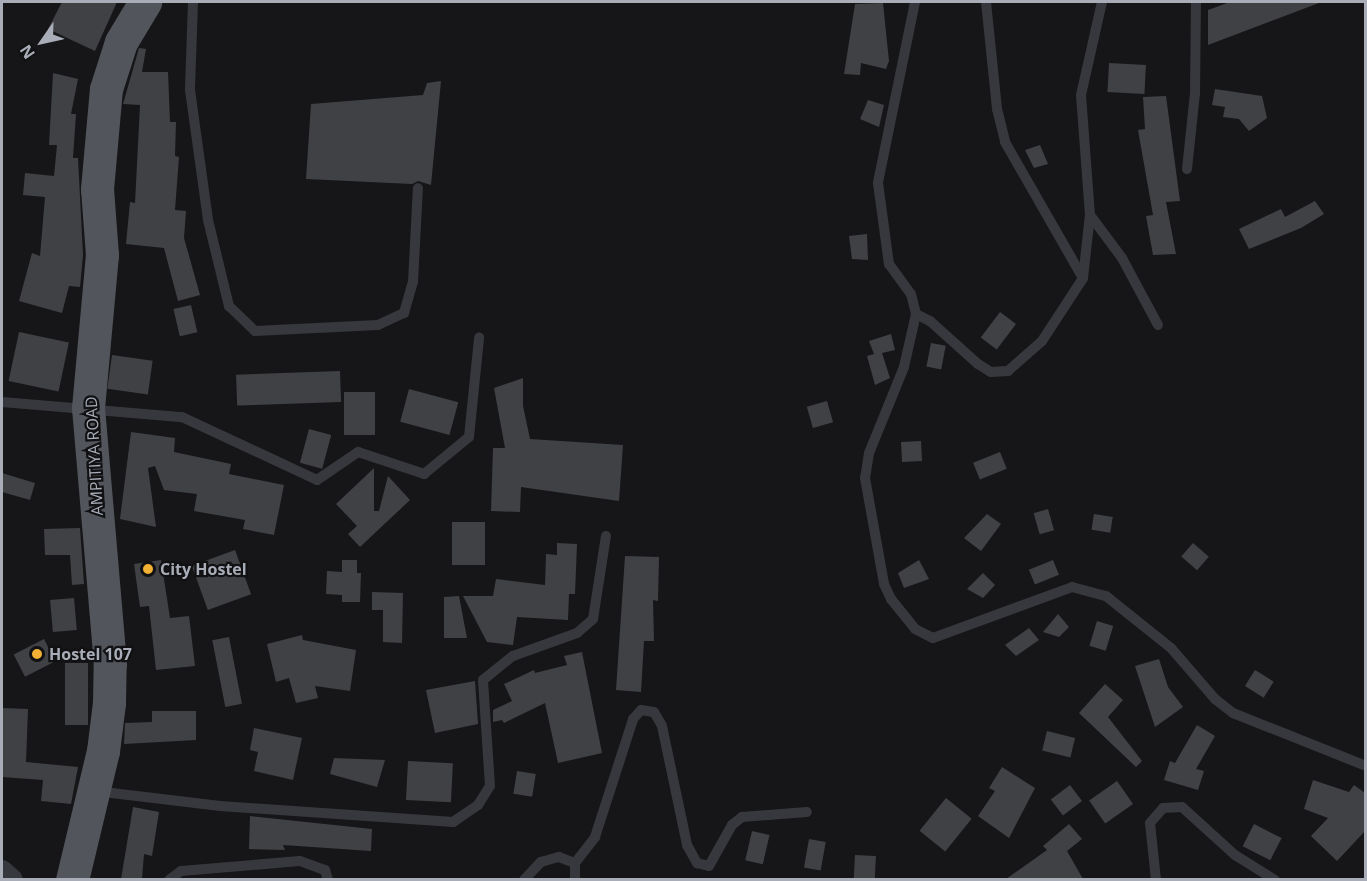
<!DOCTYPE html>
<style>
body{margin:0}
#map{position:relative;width:1367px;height:881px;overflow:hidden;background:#161618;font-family:"Open Sans",sans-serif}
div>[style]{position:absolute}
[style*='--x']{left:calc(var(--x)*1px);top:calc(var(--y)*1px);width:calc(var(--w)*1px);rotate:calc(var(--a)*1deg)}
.building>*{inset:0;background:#404145;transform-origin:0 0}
.lane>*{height:10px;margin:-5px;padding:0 5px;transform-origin:5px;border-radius:5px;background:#37383d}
.street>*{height:22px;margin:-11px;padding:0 11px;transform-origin:11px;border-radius:11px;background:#37383d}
.primary>*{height:33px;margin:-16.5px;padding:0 16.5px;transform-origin:16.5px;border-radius:16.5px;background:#53555c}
.dots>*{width:16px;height:16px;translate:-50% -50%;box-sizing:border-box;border:3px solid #111113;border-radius:50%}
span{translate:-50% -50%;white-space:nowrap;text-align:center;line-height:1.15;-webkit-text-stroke:4.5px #111113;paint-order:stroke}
.street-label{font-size:16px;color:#a8adb8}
.poi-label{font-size:16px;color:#a8adb8;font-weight:700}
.left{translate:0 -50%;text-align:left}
.frame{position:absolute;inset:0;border:3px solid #a8adb8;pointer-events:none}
.north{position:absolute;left:12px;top:12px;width:60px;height:60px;-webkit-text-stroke:4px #111113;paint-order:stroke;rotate:236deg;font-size:16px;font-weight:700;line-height:24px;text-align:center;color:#a8adb8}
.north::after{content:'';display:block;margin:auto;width:21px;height:27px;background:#a8adb8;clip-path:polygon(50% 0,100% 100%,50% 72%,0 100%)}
</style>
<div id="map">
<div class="building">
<div style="clip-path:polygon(62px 2px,117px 2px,95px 51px,48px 29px)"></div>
<div style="clip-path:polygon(1230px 2px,1319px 2px,1319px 3px,1208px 45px,1208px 10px)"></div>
<div style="clip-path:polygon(883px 3px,889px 61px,886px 69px,861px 63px,860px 75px,844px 74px,855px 4px)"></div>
<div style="clip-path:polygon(139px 48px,146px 49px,142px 72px,168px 72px,170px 122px,176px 122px,175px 156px,179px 157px,175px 210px,186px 211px,184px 238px,200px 295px,178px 301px,164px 248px,126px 244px,130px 202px,135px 203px,140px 105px,123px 104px)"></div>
<div style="left:1109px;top:63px;width:37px;height:29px;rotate:3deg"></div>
<div style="clip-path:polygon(53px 73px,78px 79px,71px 114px,76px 114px,73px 158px,78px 158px,83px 255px,80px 287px,69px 286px,62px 313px,19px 301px,32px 253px,40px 256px,45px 197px,23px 195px,25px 173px,54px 176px,57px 145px,49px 145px)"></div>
<div style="clip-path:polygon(441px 81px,431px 185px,418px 181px,412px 184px,306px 179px,311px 104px,423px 95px,427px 83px)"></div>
<div style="clip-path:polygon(1215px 89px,1262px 96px,1267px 118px,1249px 131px,1239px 119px,1223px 117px,1225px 107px,1212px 105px)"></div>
<div style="clip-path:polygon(1166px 96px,1180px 201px,1166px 202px,1176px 254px,1153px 255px,1146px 216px,1153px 215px,1138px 130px,1145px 129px,1143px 97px)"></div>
<div style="clip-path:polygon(868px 100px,884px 105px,879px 127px,860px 119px)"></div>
<div style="clip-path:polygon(1040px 145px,1048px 164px,1034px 168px,1025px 150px)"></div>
<div style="clip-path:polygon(1315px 201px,1324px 214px,1301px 228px,1249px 249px,1239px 229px,1281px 209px,1285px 217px)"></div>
<div style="clip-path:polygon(867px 234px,868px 260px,852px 259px,849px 236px)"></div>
<div style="left:191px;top:305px;width:28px;height:18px;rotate:77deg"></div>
<div style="left:1000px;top:312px;width:20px;height:32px;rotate:37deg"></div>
<div style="left:19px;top:332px;width:51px;height:50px;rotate:12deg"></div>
<div style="clip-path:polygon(891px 334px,895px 350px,882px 353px,890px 378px,875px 385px,867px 356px,874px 354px,869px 341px)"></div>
<div style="left:931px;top:343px;width:15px;height:24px;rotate:11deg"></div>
<div style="left:112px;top:355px;width:41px;height:34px;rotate:8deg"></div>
<div style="left:340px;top:371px;width:31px;height:104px;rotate:88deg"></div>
<div style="clip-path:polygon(523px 378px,523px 406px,530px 439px,623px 445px,619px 501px,521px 487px,520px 512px,491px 511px,493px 448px,505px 448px,494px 388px)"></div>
<div style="left:409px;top:389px;width:51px;height:34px;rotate:15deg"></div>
<div style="left:344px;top:392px;width:31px;height:43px"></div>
<div style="left:827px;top:401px;width:22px;height:21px;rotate:74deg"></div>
<div style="left:309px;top:429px;width:23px;height:35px;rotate:15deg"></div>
<div style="clip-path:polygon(131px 432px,175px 438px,174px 452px,231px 464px,229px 474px,284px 485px,274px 535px,243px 529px,245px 520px,194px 511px,197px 494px,164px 490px,155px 466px,148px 468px,156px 527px,120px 519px)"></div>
<div style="left:921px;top:441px;width:20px;height:20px;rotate:87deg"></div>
<div style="left:1000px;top:452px;width:18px;height:29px;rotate:68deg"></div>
<div style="clip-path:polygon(374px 468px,374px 511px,379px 511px,388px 476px,410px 500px,360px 547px,348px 534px,357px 526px,336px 504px)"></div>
<div style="clip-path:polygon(2px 473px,35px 483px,30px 500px,2px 492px)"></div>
<div style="left:1048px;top:509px;width:22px;height:15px;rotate:74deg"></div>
<div style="clip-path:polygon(987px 514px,1001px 524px,981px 551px,964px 538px)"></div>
<div style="left:1094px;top:514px;width:19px;height:16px;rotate:9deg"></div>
<div style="left:452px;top:522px;width:33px;height:43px"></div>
<div style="clip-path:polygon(80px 528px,84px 584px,72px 585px,70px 555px,45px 555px,44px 529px)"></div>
<div style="clip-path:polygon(557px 543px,577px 544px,575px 594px,569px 594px,568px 620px,517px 617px,513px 645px,487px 642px,463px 596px,493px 596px,496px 579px,545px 585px,546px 554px,557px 555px)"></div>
<div style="left:1193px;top:543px;width:21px;height:18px;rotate:41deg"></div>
<div style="left:235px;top:550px;width:47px;height:46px;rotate:70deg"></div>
<div style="clip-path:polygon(625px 556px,659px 557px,658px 601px,653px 600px,654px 641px,644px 641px,641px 692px,616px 690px)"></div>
<div style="clip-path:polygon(161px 560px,170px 618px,189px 616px,195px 666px,156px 670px,149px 606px,140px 607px,134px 564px)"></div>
<div style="clip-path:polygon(342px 560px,357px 560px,357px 573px,361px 573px,360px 602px,342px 602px,342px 595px,326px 594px,327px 571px,342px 572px)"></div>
<div style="clip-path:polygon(919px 560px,929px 579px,904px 588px,898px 573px)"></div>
<div style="left:1053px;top:560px;width:16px;height:26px;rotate:68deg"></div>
<div style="clip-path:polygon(983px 573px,995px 585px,983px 598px,967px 589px)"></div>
<div style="clip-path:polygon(372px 592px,403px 593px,402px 643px,383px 642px,383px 610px,372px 610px)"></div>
<div style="clip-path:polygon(459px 596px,467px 638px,444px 638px,444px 597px)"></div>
<div style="left:74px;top:598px;width:32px;height:24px;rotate:85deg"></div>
<div style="clip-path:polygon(1058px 614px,1069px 627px,1059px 637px,1043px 632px)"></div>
<div style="left:1097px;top:621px;width:17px;height:26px;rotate:17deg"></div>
<div style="clip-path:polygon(1029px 628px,1039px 640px,1016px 656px,1005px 645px)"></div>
<div style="clip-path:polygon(302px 635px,303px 640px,356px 650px,350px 691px,315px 686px,318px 698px,296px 703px,289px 678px,276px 682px,267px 644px)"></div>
<div style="left:229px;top:637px;width:68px;height:17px;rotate:79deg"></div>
<div style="left:44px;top:639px;width:25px;height:34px;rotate:63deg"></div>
<div style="clip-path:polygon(582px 652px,602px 753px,558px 763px,545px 703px,504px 723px,502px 720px,493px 722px,493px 710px,512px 701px,504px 684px,534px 670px,535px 673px,567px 665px,564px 656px)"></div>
<div style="clip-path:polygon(1159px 659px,1168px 687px,1183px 707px,1155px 727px,1135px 666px)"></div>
<div style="left:65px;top:663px;width:23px;height:62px"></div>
<div style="left:1255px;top:670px;width:22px;height:19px;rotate:32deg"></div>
<div style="clip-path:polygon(475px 681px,478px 724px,435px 733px,426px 690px)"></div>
<div style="clip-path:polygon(1105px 684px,1123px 700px,1108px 717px,1142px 761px,1136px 767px,1079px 713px)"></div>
<div style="clip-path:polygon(2px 708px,28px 709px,26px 762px,78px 767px,71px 804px,41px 801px,43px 780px,2px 777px)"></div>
<div style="clip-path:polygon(152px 711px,196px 711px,196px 740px,124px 744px,125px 723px,152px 722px)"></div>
<div style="clip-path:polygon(1197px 725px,1215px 736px,1196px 769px,1204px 771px,1198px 790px,1164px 780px,1170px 761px,1175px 763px)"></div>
<div style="clip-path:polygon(254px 728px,302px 738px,293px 780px,254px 771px,258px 752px,250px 750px)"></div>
<div style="left:1047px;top:731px;width:29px;height:20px;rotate:14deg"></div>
<div style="clip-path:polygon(334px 758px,385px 760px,377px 787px,330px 774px)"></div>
<div style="left:408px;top:761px;width:45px;height:39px;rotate:3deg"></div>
<div style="clip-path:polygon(1002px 767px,1035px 788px,1009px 838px,978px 816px,995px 791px,989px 788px)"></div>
<div style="left:517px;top:771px;width:19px;height:23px;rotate:9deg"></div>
<div style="clip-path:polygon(1313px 780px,1349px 792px,1354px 785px,1365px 793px,1365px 831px,1337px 861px,1311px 836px,1328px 818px,1304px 809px)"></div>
<div style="left:1117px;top:781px;width:28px;height:34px;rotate:55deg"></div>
<div style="left:1070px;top:785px;width:20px;height:24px;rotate:53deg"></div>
<div style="left:946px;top:798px;width:33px;height:42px;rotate:39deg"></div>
<div style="clip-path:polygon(133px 807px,159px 812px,152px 856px,144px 854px,142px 879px,121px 879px)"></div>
<div style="clip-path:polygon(250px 816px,372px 829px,371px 851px,283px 845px,285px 850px,249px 849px)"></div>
<div style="clip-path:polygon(1069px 824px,1082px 839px,1067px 851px,1083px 879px,1006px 879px,1047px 850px,1043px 846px)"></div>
<div style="left:1254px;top:824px;width:31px;height:25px;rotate:27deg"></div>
<div style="left:752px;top:831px;width:18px;height:30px;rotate:13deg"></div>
<div style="left:809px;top:839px;width:17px;height:29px;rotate:10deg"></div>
<div style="left:855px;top:855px;width:21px;height:24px;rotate:3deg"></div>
</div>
<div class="lane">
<div style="--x:193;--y:2;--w:88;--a:92"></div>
<div style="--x:190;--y:90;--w:131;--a:82.1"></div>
<div style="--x:208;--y:220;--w:89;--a:76.3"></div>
<div style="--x:229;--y:306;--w:36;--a:44"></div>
<div style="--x:255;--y:331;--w:123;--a:-2.8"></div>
<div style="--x:378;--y:325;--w:29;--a:-25"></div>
<div style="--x:404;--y:313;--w:32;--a:-74"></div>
<div style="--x:413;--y:282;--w:94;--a:-87"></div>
<div style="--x:915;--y:2;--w:185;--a:101.6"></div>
<div style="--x:878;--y:183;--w:82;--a:82.3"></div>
<div style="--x:889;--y:264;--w:37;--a:54"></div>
<div style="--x:911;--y:294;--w:21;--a:76"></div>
<div style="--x:916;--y:314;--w:54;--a:102.8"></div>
<div style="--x:904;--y:367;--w:93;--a:112.1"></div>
<div style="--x:869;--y:453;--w:25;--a:99"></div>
<div style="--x:865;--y:478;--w:108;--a:79.8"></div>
<div style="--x:884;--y:584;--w:17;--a:65"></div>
<div style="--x:891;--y:599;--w:38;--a:51"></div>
<div style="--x:915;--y:629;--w:20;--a:27"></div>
<div style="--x:933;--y:638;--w:148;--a:-20.1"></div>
<div style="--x:1072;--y:587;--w:35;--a:15"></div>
<div style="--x:1106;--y:596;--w:83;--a:38.7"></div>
<div style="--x:1171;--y:648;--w:67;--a:49.2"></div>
<div style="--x:1215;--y:699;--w:23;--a:38"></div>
<div style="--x:1233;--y:713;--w:143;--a:21.7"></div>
<div style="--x:986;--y:2;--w:108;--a:84.1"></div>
<div style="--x:997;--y:109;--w:34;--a:76"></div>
<div style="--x:1005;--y:142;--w:157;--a:60.2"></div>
<div style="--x:1187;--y:169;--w:76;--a:-84"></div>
<div style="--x:1195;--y:93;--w:91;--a:-89.4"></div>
<div style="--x:1090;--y:215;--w:54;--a:53.3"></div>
<div style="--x:1122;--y:258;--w:76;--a:61.8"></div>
<div style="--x:916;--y:314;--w:16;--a:27"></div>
<div style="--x:930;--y:321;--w:64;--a:41.9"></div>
<div style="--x:978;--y:364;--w:15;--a:32"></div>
<div style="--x:991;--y:372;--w:17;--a:-3"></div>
<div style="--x:1008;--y:371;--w:45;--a:-41.4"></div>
<div style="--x:1042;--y:341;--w:75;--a:-56.9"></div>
<div style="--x:1083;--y:278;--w:63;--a:-83.7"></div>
<div style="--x:1090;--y:215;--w:120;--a:-94.3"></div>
<div style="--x:1081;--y:95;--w:95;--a:-77.3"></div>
<div style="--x:2;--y:402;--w:181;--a:4.8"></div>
<div style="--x:182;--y:417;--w:149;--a:25"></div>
<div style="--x:317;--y:480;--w:50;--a:-34.3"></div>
<div style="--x:358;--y:452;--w:70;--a:18.4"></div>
<div style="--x:424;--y:474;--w:58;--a:-39.4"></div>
<div style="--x:469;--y:437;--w:100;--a:-84.2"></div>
<div style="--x:95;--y:791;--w:126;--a:6.8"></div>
<div style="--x:220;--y:806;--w:234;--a:3.9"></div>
<div style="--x:453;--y:822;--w:30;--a:-34"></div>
<div style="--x:478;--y:805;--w:22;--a:-58"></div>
<div style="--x:490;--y:786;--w:106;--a:-93.8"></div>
<div style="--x:483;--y:680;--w:38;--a:-39"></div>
<div style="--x:513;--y:656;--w:68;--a:-19.8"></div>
<div style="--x:577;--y:633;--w:21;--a:-41"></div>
<div style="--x:593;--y:619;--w:84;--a:-81.1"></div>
<div style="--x:575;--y:863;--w:33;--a:-52"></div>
<div style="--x:595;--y:837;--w:124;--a:-72.1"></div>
<div style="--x:633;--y:719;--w:12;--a:-48"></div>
<div style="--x:641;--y:710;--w:13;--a:9"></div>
<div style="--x:654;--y:712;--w:16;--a:60"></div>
<div style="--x:662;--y:726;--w:122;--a:78.1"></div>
<div style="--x:687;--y:845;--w:21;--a:61"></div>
<div style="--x:697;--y:863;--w:12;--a:14"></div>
<div style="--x:709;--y:866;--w:47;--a:-60.7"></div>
<div style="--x:732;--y:825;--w:13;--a:-39"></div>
<div style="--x:742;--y:817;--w:65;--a:-4.4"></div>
<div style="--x:169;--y:880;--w:15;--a:-37"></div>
<div style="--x:181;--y:871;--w:119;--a:-4.8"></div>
<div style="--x:300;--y:861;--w:27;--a:20"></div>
<div style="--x:325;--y:870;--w:10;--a:73"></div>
<div style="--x:524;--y:880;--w:25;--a:-47"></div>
<div style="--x:541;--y:862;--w:19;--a:-16"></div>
<div style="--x:559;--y:857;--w:17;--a:21"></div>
<div style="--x:575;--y:863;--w:17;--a:90"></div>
<div style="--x:1156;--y:880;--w:57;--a:-96"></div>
<div style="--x:1150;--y:823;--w:20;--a:-49"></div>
<div style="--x:1163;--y:808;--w:19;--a:-3"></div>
<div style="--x:1182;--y:807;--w:72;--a:42.2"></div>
<div style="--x:1235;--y:855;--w:47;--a:32"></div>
</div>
<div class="street">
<div style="--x:2;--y:871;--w:13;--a:42"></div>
</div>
<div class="primary">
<div style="--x:72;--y:880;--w:133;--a:-76.5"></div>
<div style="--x:103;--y:751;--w:48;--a:-82.9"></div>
<div style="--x:109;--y:703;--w:39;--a:-89"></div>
<div style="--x:110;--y:664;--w:257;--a:-94.9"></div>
<div style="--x:88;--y:408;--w:154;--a:-84.8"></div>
<div style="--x:102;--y:255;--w:66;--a:-94.3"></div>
<div style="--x:97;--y:189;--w:100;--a:-84.9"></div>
<div style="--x:106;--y:89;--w:49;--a:-72.3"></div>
<div style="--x:121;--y:42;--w:47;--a:-59"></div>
</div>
<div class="dots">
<div style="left:148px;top:569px;background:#f2b134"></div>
<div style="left:37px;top:654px;background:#f2b134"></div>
</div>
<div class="street-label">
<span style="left:94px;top:456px;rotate:-93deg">AMPITIYA ROAD</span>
</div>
<div class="poi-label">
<span class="left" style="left:160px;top:569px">City Hostel</span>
<span class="left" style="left:49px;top:654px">Hostel 107</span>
</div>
<div class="frame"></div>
<div class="north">N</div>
</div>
